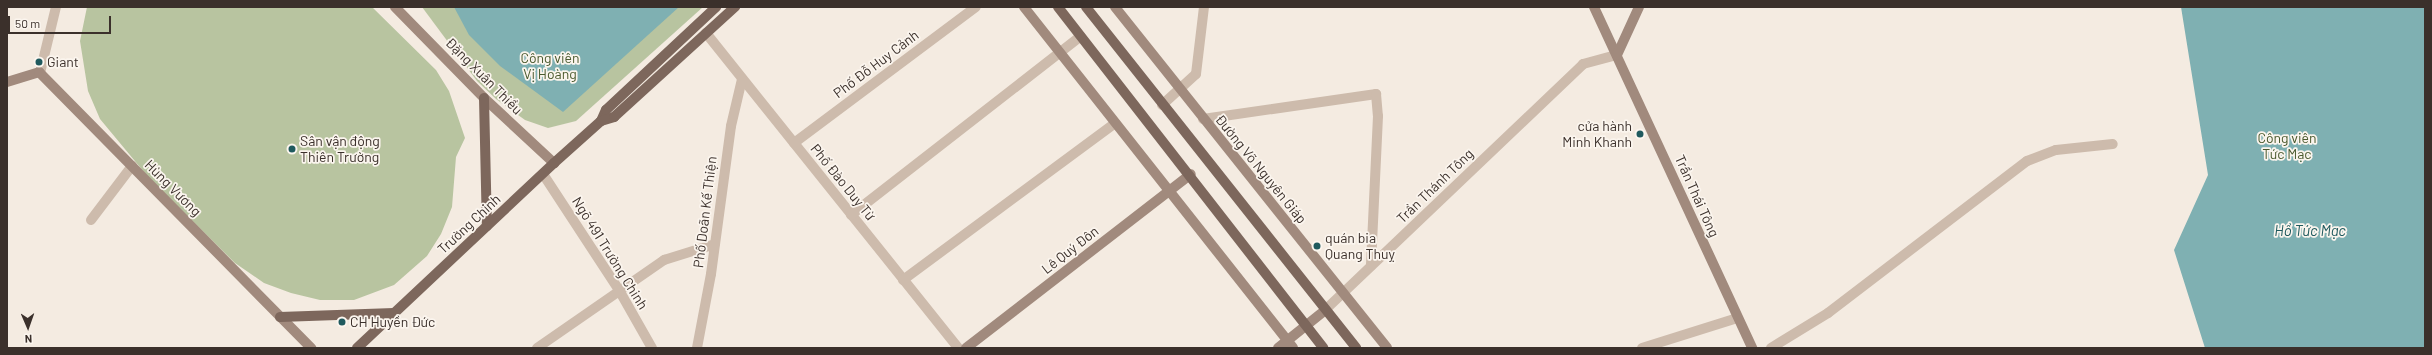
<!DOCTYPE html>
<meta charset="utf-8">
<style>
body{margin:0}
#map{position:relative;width:2432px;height:355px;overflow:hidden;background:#f4ebe1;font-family:Barlow,sans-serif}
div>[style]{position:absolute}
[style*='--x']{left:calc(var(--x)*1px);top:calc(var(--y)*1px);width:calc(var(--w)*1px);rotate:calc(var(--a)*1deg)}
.green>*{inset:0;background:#b8c4a0}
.water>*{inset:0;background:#7fb0b2}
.street>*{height:10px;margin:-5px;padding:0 5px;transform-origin:5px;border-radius:5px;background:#cdbbac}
.secondary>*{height:10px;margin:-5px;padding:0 5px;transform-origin:5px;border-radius:5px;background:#a18a7d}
.primary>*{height:10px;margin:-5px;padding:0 5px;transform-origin:5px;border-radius:5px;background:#7d675c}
.dots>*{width:11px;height:11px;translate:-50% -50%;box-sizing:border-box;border:2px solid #fbf5ee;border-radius:50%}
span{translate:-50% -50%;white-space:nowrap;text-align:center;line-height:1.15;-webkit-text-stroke:3.5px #fbf5ee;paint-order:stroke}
.park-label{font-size:14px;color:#4a5a2e}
.poi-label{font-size:14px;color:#3b302b}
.left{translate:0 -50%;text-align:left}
.right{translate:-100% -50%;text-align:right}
.street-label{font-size:14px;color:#3b302b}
.water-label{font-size:15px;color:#1f5a5e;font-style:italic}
.frame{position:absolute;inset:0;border:8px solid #3b302b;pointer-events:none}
.north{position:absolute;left:8px;top:307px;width:40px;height:40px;-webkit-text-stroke:3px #fbf5ee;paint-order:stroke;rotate:178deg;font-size:11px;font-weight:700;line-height:16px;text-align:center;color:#3b302b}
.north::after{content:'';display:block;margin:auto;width:14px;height:18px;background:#3b302b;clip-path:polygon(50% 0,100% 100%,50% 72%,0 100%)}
.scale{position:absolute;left:8px;top:16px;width:103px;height:18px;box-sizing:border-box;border:2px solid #3b302b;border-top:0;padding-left:5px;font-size:12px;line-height:14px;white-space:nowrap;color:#3b302b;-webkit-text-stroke:3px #fbf5ee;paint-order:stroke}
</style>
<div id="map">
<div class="green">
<div style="clip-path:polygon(87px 7px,372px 7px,436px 70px,449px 91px,465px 138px,456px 157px,452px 207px,441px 234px,427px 256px,394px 285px,354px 300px,320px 300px,291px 293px,264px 283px,235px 263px,149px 178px,100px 119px,88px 91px,80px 41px)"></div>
<div style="clip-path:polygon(422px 7px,703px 7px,576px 121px,548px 128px,525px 120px,496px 99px,477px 81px)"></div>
</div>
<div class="water">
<div style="clip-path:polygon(454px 7px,679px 7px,563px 112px,500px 66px,469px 35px)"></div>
<div style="clip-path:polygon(2181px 7px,2425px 7px,2425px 348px,2205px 348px,2174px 250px,2208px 175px)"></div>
</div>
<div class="street">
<div style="--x:706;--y:33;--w:403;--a:51.3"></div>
<div style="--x:40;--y:73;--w:68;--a:-76.4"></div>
<div style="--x:1162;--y:105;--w:46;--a:-42.4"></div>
<div style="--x:1196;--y:74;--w:67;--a:-83.2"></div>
<div style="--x:1203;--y:119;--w:175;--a:-8.2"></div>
<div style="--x:1376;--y:94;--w:22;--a:85"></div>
<div style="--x:1378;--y:116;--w:150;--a:92.7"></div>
<div style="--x:794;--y:143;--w:227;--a:-36.8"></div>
<div style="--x:543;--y:174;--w:139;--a:56.8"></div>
<div style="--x:619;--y:290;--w:67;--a:60.4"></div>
<div style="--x:851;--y:215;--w:291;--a:-37.9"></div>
<div style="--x:91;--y:220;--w:68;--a:-52.8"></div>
<div style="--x:903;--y:280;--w:262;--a:-36.5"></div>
<div style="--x:1324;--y:311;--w:358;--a:-43.6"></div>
<div style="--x:1583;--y:64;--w:35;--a:-15"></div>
<div style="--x:537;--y:348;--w:155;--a:-34.7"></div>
<div style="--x:664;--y:260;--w:53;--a:-17.4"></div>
<div style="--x:697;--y:348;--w:75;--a:-79.3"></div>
<div style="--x:711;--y:274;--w:149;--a:-82.3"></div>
<div style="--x:731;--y:126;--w:48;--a:-76.8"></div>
<div style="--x:1642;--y:348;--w:100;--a:-17.5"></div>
<div style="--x:1771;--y:348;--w:67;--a:-31.6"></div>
<div style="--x:1828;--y:313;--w:250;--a:-37.4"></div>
<div style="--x:2027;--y:161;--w:31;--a:-21"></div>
<div style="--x:2056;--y:150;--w:57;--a:-6"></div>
</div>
<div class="secondary">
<div style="--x:395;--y:7;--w:127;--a:45.6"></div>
<div style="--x:484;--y:98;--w:96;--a:42.9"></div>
<div style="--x:1024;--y:7;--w:434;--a:51.7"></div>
<div style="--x:1115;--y:7;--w:436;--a:51.4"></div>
<div style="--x:1594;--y:7;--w:376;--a:65.1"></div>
<div style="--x:1617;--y:55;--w:53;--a:-65.4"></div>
<div style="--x:7;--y:82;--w:34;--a:-17"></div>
<div style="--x:39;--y:72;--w:388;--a:45.4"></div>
<div style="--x:966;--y:348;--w:284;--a:-37.7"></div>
<div style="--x:1278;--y:348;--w:59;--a:-38.8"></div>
</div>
<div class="primary">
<div style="--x:1058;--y:7;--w:432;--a:52.1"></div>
<div style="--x:1086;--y:7;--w:435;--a:51.6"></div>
<div style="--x:484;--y:98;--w:128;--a:88.7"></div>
<div style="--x:601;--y:121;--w:12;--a:-66"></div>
<div style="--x:606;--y:110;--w:151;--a:-43.1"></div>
<div style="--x:280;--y:317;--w:114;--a:-2"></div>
<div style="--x:357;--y:348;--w:270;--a:-43.2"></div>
<div style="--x:554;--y:163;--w:63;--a:-41.8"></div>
<div style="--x:601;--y:121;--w:14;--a:-17"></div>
<div style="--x:614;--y:117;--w:164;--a:-42.3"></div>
</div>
<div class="dots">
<div style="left:39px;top:62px;background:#1f5a5e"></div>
<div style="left:1640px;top:134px;background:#1f5a5e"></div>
<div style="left:292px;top:149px;background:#1f5a5e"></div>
<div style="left:1317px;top:246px;background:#1f5a5e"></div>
<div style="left:342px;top:322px;background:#1f5a5e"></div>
</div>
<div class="park-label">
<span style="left:550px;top:66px">Công viên<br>Vị Hoàng</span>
<span style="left:2287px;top:146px">Công viên<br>Tức Mạc</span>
</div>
<div class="poi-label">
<span class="left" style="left:47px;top:62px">Giant</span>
<span class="right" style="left:1632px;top:134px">cửa hành<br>Minh Khanh</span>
<span class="left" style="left:300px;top:149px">Sân vận động<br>Thiên Trường</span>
<span class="left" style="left:1325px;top:246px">quán bia<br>Quang Thuỵ</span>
<span class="left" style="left:350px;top:322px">CH Huyền Đức</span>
</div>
<div class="street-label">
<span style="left:876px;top:64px;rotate:-37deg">Phố Đỗ Huy Cảnh</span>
<span style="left:484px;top:76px;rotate:45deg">Đặng Xuân Thiều</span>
<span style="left:1261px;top:169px;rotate:51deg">Đường Võ Nguyên Giáp</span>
<span style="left:843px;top:182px;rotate:51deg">Phố Đào Duy Từ</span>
<span style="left:1435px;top:186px;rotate:-44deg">Trần Thánh Tông</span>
<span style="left:173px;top:188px;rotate:45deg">Hùng Vương</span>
<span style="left:1697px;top:196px;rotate:66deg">Trần Thái Tông</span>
<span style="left:705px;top:212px;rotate:-83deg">Phố Doãn Kế Thiện</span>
<span style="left:469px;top:224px;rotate:-43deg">Trường Chinh</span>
<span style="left:1070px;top:250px;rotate:-38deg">Lê Quý Đôn</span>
<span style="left:610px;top:253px;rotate:58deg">Ngõ 491 Trường Chinh</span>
</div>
<div class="water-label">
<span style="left:2310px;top:231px">Hồ Tức Mạc</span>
</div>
<div class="frame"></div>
<div class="north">N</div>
<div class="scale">50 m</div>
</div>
